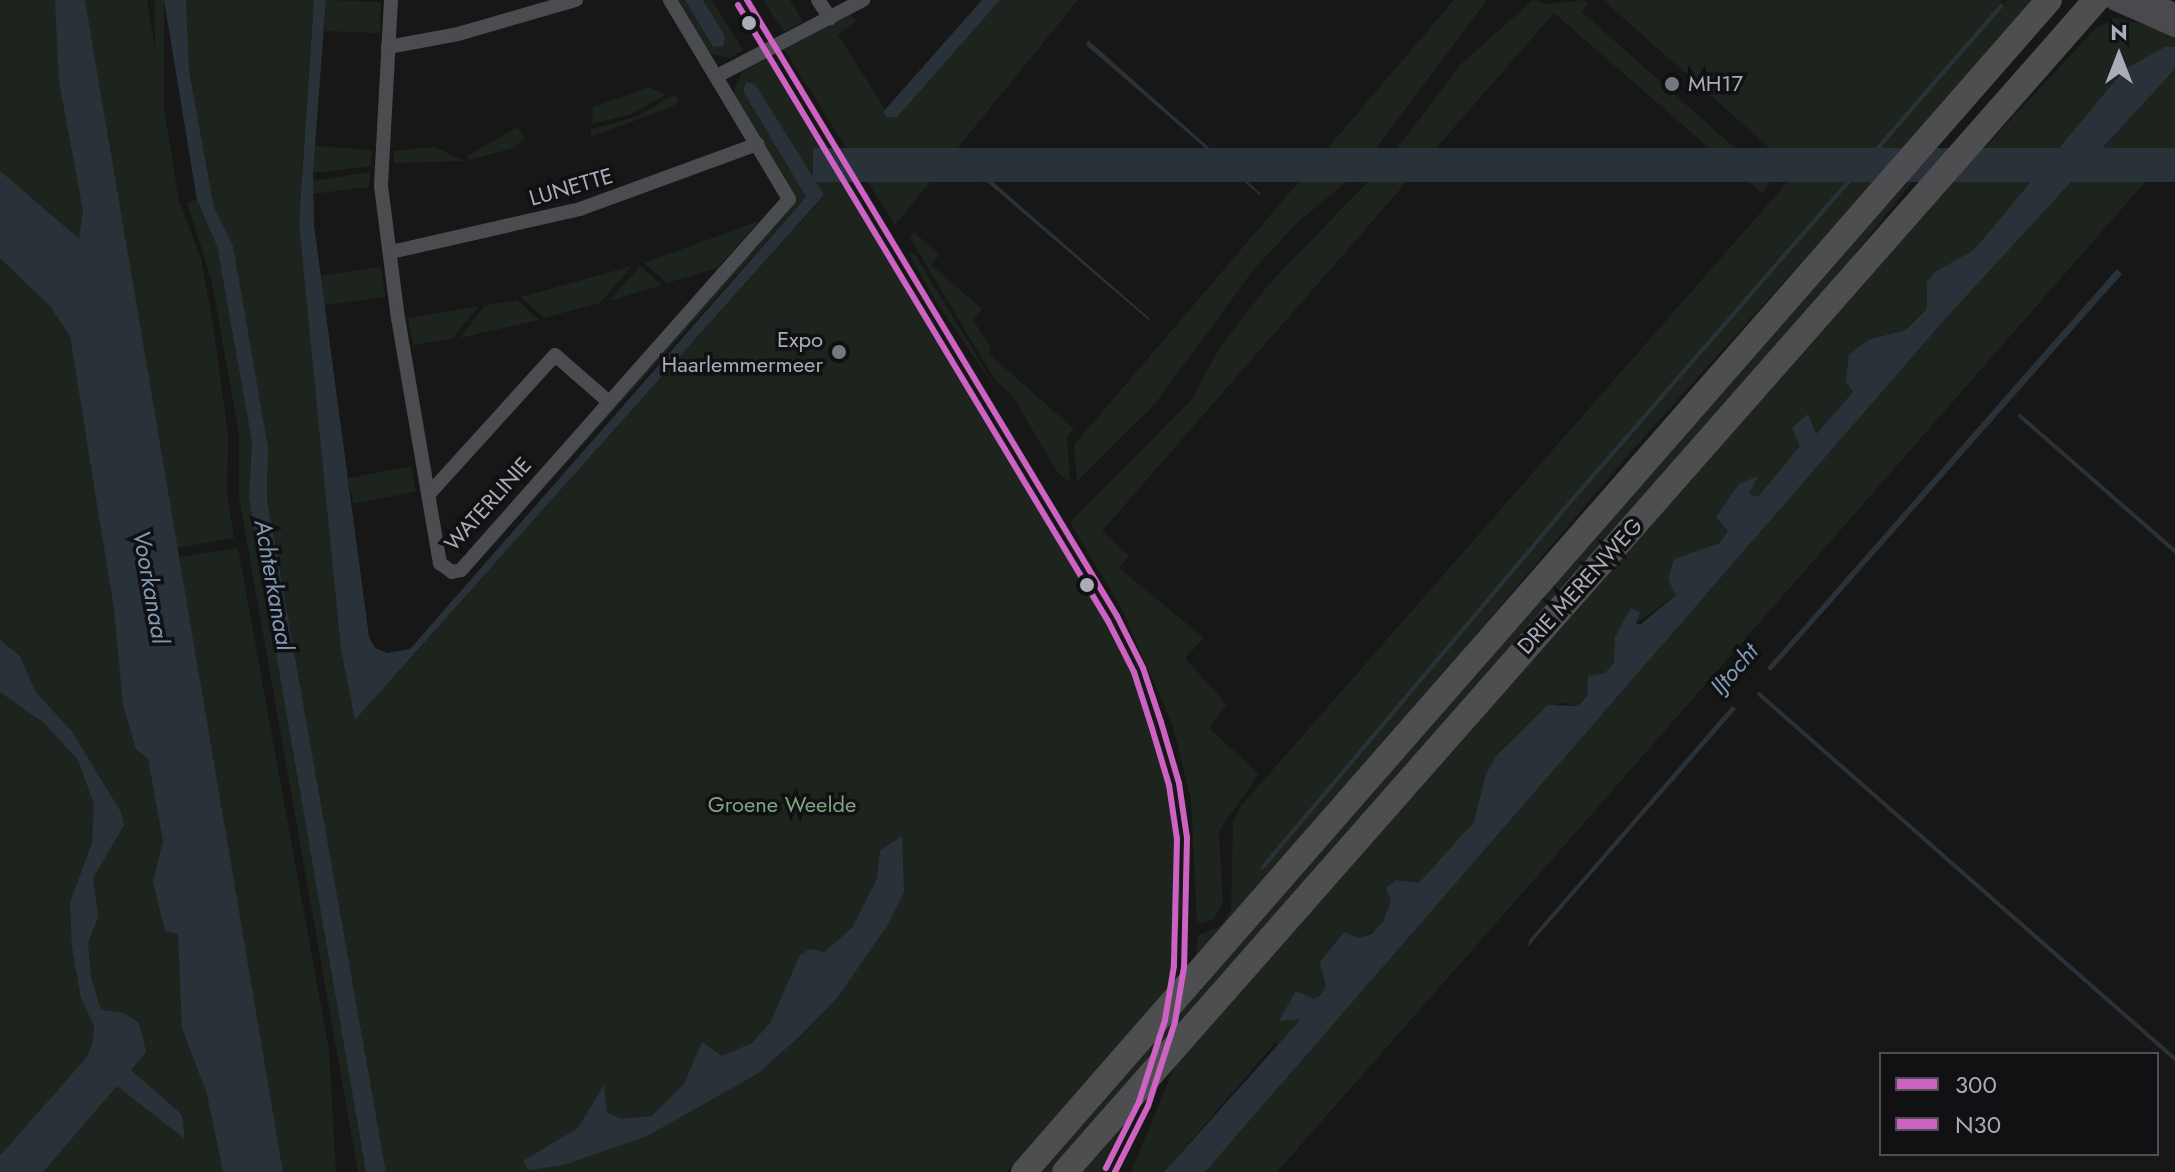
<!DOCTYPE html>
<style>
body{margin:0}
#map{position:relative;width:2175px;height:1172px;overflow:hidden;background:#171717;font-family:Jost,sans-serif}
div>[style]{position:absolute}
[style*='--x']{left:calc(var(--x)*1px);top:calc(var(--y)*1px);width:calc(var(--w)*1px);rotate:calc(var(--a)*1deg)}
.green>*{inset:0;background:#1d241e;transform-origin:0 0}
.water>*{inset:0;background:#2a3239;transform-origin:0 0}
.stream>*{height:4px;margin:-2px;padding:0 2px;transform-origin:2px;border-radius:2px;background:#2a3239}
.street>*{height:14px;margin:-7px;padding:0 7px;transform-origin:7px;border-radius:7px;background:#4b4c50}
.secondary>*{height:20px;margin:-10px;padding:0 10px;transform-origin:10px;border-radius:10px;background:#4a4a4e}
.highway>*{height:26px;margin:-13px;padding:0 13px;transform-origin:13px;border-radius:13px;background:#4e4e51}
.bus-1>*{height:6px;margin:-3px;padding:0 3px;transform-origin:3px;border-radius:3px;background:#cc63c2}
.bus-2>*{height:6px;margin:-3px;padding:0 3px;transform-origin:3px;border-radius:3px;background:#cc63c2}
.dots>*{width:22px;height:22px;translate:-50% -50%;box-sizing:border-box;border:4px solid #111113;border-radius:50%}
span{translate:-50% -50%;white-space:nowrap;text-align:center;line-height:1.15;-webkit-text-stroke:7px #111113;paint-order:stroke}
.poi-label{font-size:22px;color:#a8adb8}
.left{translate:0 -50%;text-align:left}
.right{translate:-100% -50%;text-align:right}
.street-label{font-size:22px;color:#a8adb8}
.park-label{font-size:22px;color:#7fa381}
.water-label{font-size:24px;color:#7f9bb3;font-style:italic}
.legend{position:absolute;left:1879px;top:1052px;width:280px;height:104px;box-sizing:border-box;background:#111113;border:2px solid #4d4f55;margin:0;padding:10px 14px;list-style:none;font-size:24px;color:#a8adb8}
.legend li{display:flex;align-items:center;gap:16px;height:40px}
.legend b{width:40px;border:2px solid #4d4f55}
.north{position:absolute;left:2079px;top:16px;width:80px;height:80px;-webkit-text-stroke:6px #111113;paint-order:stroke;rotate:0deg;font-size:22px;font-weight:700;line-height:32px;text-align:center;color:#a8adb8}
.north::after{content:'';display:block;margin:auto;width:28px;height:36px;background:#a8adb8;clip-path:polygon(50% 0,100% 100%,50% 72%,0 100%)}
</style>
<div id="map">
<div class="green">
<div style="clip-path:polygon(0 0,55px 0,83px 210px,79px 240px,67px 230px,148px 759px,228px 1172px,0 1172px)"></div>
<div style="clip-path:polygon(85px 0,147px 0,179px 202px,201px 258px,213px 324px,228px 435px,227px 493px,234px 538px,177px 548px)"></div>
<div style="left:155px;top:0;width:9px;height:193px"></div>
<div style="clip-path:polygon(186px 0,314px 0,302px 174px,320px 427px,341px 650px,355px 720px,824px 196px,755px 84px,746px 82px,743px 91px,806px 197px,462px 579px,794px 199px,733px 94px,741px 73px,772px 56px,880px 234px,895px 271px,914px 301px,920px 301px,1074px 570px,1079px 568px,1107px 616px,1145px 700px,1172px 803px,1182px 904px,1170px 988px,1006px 1172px,386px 1172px,267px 499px,268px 467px,233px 246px,214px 208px,189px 70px)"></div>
<div style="left:326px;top:0;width:55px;height:31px;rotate:2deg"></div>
<div style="clip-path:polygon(679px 0,685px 0,713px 47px,725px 36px,703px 0,712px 0,743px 50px,730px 58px,708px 53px)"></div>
<div style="clip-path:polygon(763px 0,790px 0,803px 22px,784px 32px)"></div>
<div style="clip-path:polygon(997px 0,1078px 0,895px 225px,784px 49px,850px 15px,856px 21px,838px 35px,890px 117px)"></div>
<div style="clip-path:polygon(1454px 0,1487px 0,1356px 174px,1299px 221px,1254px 269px,1155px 404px,1077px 481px,1074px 445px)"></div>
<div style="clip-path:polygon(1533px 0,1549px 4px,1583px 0,1588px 4px,1582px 12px,1755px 166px,1763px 159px,1768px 163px,1771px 180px,1762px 194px,1554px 13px,1102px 531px,1129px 556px,1119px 568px,1204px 638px,1185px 658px,1227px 705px,1209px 728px,1259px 774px,1219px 831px,1223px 903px,1213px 920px,1197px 924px,1191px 800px,1173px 726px,1121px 607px,1070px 522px,1191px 400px,1219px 349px,1269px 284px,1384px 165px,1461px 64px)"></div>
<div style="clip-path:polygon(1603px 0,2002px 0,2002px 5px,2007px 0,2038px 0,1634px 448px,1195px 967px,1198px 935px,1219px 927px,1231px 911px,1233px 821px,1241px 806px,1790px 179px,1781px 158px)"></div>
<div style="clip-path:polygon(2114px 18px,2175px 31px,2175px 47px,2165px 47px,2124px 72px,1909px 334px,1868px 340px,1853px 392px,1815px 435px,1807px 418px,1804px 445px,1728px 531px,1723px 545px,1681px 591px,1634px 625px,1614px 663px,1578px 706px,1560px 702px,1475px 821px,1387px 924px,1359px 938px,1338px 976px,1283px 1046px,1275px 1043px,1164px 1172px,1131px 1172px,1176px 1063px,1839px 304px,2095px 29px)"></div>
<div style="clip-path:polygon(2175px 69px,2175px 148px,1592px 814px,1277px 1172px,1205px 1172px,1946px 318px)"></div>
<div style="clip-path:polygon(649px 87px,666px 95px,631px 114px,592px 124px,593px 107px)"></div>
<div style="clip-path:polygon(673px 95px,679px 99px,675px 106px,590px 137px,591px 129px,636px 117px)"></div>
<div style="clip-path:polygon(518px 127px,525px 138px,513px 148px,470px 160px,465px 157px)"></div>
<div style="clip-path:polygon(315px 146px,372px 150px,371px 166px,313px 173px)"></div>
<div style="clip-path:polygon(435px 147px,464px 161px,394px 163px,394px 151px)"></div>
<div style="clip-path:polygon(1930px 159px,1806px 316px,1055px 1172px,1031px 1172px,1812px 286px)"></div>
<div style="clip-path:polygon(370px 172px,369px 187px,313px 194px,313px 181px)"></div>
<div style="clip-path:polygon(197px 200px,217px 246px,252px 442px,249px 498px,366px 1172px,358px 1172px,239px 497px,239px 434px,212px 282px,187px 202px)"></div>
<div style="clip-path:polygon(759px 221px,717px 268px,667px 283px,644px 263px)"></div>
<div style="clip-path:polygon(914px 232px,939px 255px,931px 265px,982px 309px,973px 320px,991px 347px,988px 353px,1074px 429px,1067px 436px,1070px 482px,1058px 473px,1012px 395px,995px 380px,917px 250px,910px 237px)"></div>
<div style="clip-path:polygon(914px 253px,971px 346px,999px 393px,935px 300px,909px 254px)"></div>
<div style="clip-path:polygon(632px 266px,600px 303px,544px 318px,521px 297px)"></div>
<div style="clip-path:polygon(640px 266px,662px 285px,609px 301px,636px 271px)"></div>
<div style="left:381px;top:267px;width:30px;height:62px;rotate:82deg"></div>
<div style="clip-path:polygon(517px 300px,539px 320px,460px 338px,485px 305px)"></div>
<div style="clip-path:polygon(479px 306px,452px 339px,413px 345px,408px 318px)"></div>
<div style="left:411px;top:466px;width:26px;height:64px;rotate:79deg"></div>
<div style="clip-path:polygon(238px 548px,329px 1050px,336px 1172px,283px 1172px,178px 557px)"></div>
<div style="clip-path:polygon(1137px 1107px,1106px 1172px,1079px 1172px)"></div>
</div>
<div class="water">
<div style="clip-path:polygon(55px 0,85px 0,283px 1172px,223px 1172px,207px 1094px,182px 1028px,178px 934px,165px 931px,153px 882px,163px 841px,148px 759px,136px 749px,123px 704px,114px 609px,70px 336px,50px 306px,0 258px,0 171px,79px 239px,83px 210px,59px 82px)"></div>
<div style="clip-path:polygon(164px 0,186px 0,189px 70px,214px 208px,233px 246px,268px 448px,267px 499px,386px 1172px,366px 1172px,249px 498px,252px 442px,217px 246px,197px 200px)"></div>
<div style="clip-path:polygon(314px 0,326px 0,313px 173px,314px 225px,369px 637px,375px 648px,387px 653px,410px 649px,806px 197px,743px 91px,746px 82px,755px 84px,824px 195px,355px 720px,341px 650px,299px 223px)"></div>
<div style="clip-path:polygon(685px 0,703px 0,725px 36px,723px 46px,713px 47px)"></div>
<div style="clip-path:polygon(982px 0,1000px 0,897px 117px,886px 117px,883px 112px)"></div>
<div style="clip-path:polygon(1088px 40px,1260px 193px,1261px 196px,1086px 45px)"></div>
<div style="clip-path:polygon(2165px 47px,2175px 47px,2175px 69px,1946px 318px,1205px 1172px,1164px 1172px,1301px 1019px,1279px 1021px,1296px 991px,1314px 999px,1321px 995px,1326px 987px,1320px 962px,1344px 932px,1359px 938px,1371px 934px,1383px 922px,1391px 901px,1386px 888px,1396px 880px,1419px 883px,1474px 822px,1486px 774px,1497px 755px,1548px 705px,1578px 706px,1587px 696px,1588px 676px,1605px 673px,1614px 663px,1615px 637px,1631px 608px,1640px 612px,1636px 624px,1641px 624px,1676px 595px,1668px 579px,1674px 559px,1720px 543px,1728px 531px,1716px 517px,1739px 484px,1758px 476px,1749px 494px,1758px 497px,1800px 446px,1792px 428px,1808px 414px,1816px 434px,1853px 392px,1846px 381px,1849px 355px,1868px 340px,1906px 330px,1927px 309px,1927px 282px,1935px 272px,1974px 250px,2125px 69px)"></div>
<div style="left:2175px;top:148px;width:34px;height:1362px;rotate:90deg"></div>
<div style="clip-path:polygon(976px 167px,1149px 318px,1150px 321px,975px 172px)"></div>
<div style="clip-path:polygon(2117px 269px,2122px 274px,1771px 671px,1767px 668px)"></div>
<div style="clip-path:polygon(0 640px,20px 656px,35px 691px,72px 732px,121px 812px,124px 825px,93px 878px,98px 917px,88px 943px,91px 978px,101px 1010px,124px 1013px,139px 1023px,146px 1052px,131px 1070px,182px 1115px,185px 1139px,117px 1086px,43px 1172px,0 1172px,0 1156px,87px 1057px,93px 1041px,94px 1026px,81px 998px,72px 947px,70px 903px,92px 843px,94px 804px,78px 760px,44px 723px,0 692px)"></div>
<div style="clip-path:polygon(1732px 706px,1736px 709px,1527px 948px,1530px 939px)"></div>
<div style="clip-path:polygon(902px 836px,904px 891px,889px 923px,837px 998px,800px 1036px,757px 1074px,647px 1136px,564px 1165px,528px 1170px,523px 1161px,578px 1128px,604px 1085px,607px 1113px,621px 1119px,652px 1116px,684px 1084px,702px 1042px,722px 1056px,752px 1043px,770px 1023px,800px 955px,810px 949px,824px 952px,852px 928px,877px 879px,880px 851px)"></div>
</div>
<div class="stream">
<div style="--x:2020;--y:416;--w:206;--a:41.1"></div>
<div style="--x:1759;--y:694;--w:553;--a:41.26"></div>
<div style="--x:1263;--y:867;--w:460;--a:-49.9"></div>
<div style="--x:1559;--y:515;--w:674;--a:-49.03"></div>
</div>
<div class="street">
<div style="--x:391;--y:0;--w:186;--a:93.1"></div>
<div style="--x:381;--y:186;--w:133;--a:82.7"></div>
<div style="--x:398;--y:318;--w:249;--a:80.3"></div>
<div style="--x:440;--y:563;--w:15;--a:37"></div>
<div style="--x:452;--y:572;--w:9;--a:-13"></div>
<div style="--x:461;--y:570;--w:495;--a:-48.5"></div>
<div style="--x:789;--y:199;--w:232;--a:-120.9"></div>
<div style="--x:818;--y:0;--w:22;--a:56"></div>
<div style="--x:388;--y:47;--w:71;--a:-10.5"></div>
<div style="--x:458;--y:34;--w:123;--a:-16.1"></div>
<div style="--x:717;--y:76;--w:165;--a:-27.5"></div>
<div style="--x:391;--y:252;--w:194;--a:-12.8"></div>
<div style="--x:580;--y:209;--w:189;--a:-20.1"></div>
<div style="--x:428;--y:495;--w:189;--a:-47.8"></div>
<div style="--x:555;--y:355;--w:70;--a:41"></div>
</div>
<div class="secondary">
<div style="--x:2114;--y:0;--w:67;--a:23.9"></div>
<div style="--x:2148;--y:0;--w:30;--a:27"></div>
</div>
<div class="highway">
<div style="--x:1024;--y:1172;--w:1557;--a:-48.83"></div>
<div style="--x:1065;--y:1172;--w:1561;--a:-48.66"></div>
</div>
<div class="bus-1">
<div style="--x:747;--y:0;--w:719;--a:59.01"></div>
<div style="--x:1117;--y:616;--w:58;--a:63.4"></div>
<div style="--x:1143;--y:668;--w:57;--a:71.6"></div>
<div style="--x:1161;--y:722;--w:64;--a:73.6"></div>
<div style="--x:1179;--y:783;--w:56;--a:81.7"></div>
<div style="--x:1187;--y:838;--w:129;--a:91.3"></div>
<div style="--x:1184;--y:967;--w:56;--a:99.3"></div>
<div style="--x:1175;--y:1022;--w:88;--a:107.8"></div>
<div style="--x:1148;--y:1106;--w:74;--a:116.6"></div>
</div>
<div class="bus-2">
<div style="--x:738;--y:5;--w:719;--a:59.01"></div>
<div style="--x:1108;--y:621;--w:57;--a:63"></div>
<div style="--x:1134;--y:672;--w:56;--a:72.2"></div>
<div style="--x:1151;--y:725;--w:63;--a:73.3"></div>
<div style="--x:1169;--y:785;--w:55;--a:81.6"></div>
<div style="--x:1177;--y:839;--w:127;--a:91.4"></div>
<div style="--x:1174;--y:966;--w:55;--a:99.5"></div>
<div style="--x:1165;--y:1020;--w:86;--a:107.6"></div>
<div style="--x:1139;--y:1102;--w:74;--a:116.6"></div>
</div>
<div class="dots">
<div style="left:749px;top:23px;background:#a8adb8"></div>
<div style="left:1672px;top:84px;background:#757880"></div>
<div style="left:839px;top:352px;background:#757880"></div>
<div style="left:1087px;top:585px;background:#a8adb8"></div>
</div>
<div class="poi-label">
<span class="left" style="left:1688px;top:84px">MH17</span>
<span class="right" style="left:823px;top:352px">Expo<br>Haarlemmermeer</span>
</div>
<div class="street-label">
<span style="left:571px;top:187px;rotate:-16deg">LUNETTE</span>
<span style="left:488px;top:504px;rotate:-48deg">WATERLINIE</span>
<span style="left:1580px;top:586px;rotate:-48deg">DRIE MERENWEG</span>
</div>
<div class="park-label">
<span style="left:782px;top:805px">Groene Weelde</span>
</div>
<div class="water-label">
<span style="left:274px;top:585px;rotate:80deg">Achterkanaal</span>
<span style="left:151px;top:587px;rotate:80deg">Voorkanaal</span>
<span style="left:1734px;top:669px;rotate:-49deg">IJtocht</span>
</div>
<ul class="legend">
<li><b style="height:10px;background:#cc63c2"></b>300</li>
<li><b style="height:10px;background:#cc63c2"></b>N30</li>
</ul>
<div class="north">N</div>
</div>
